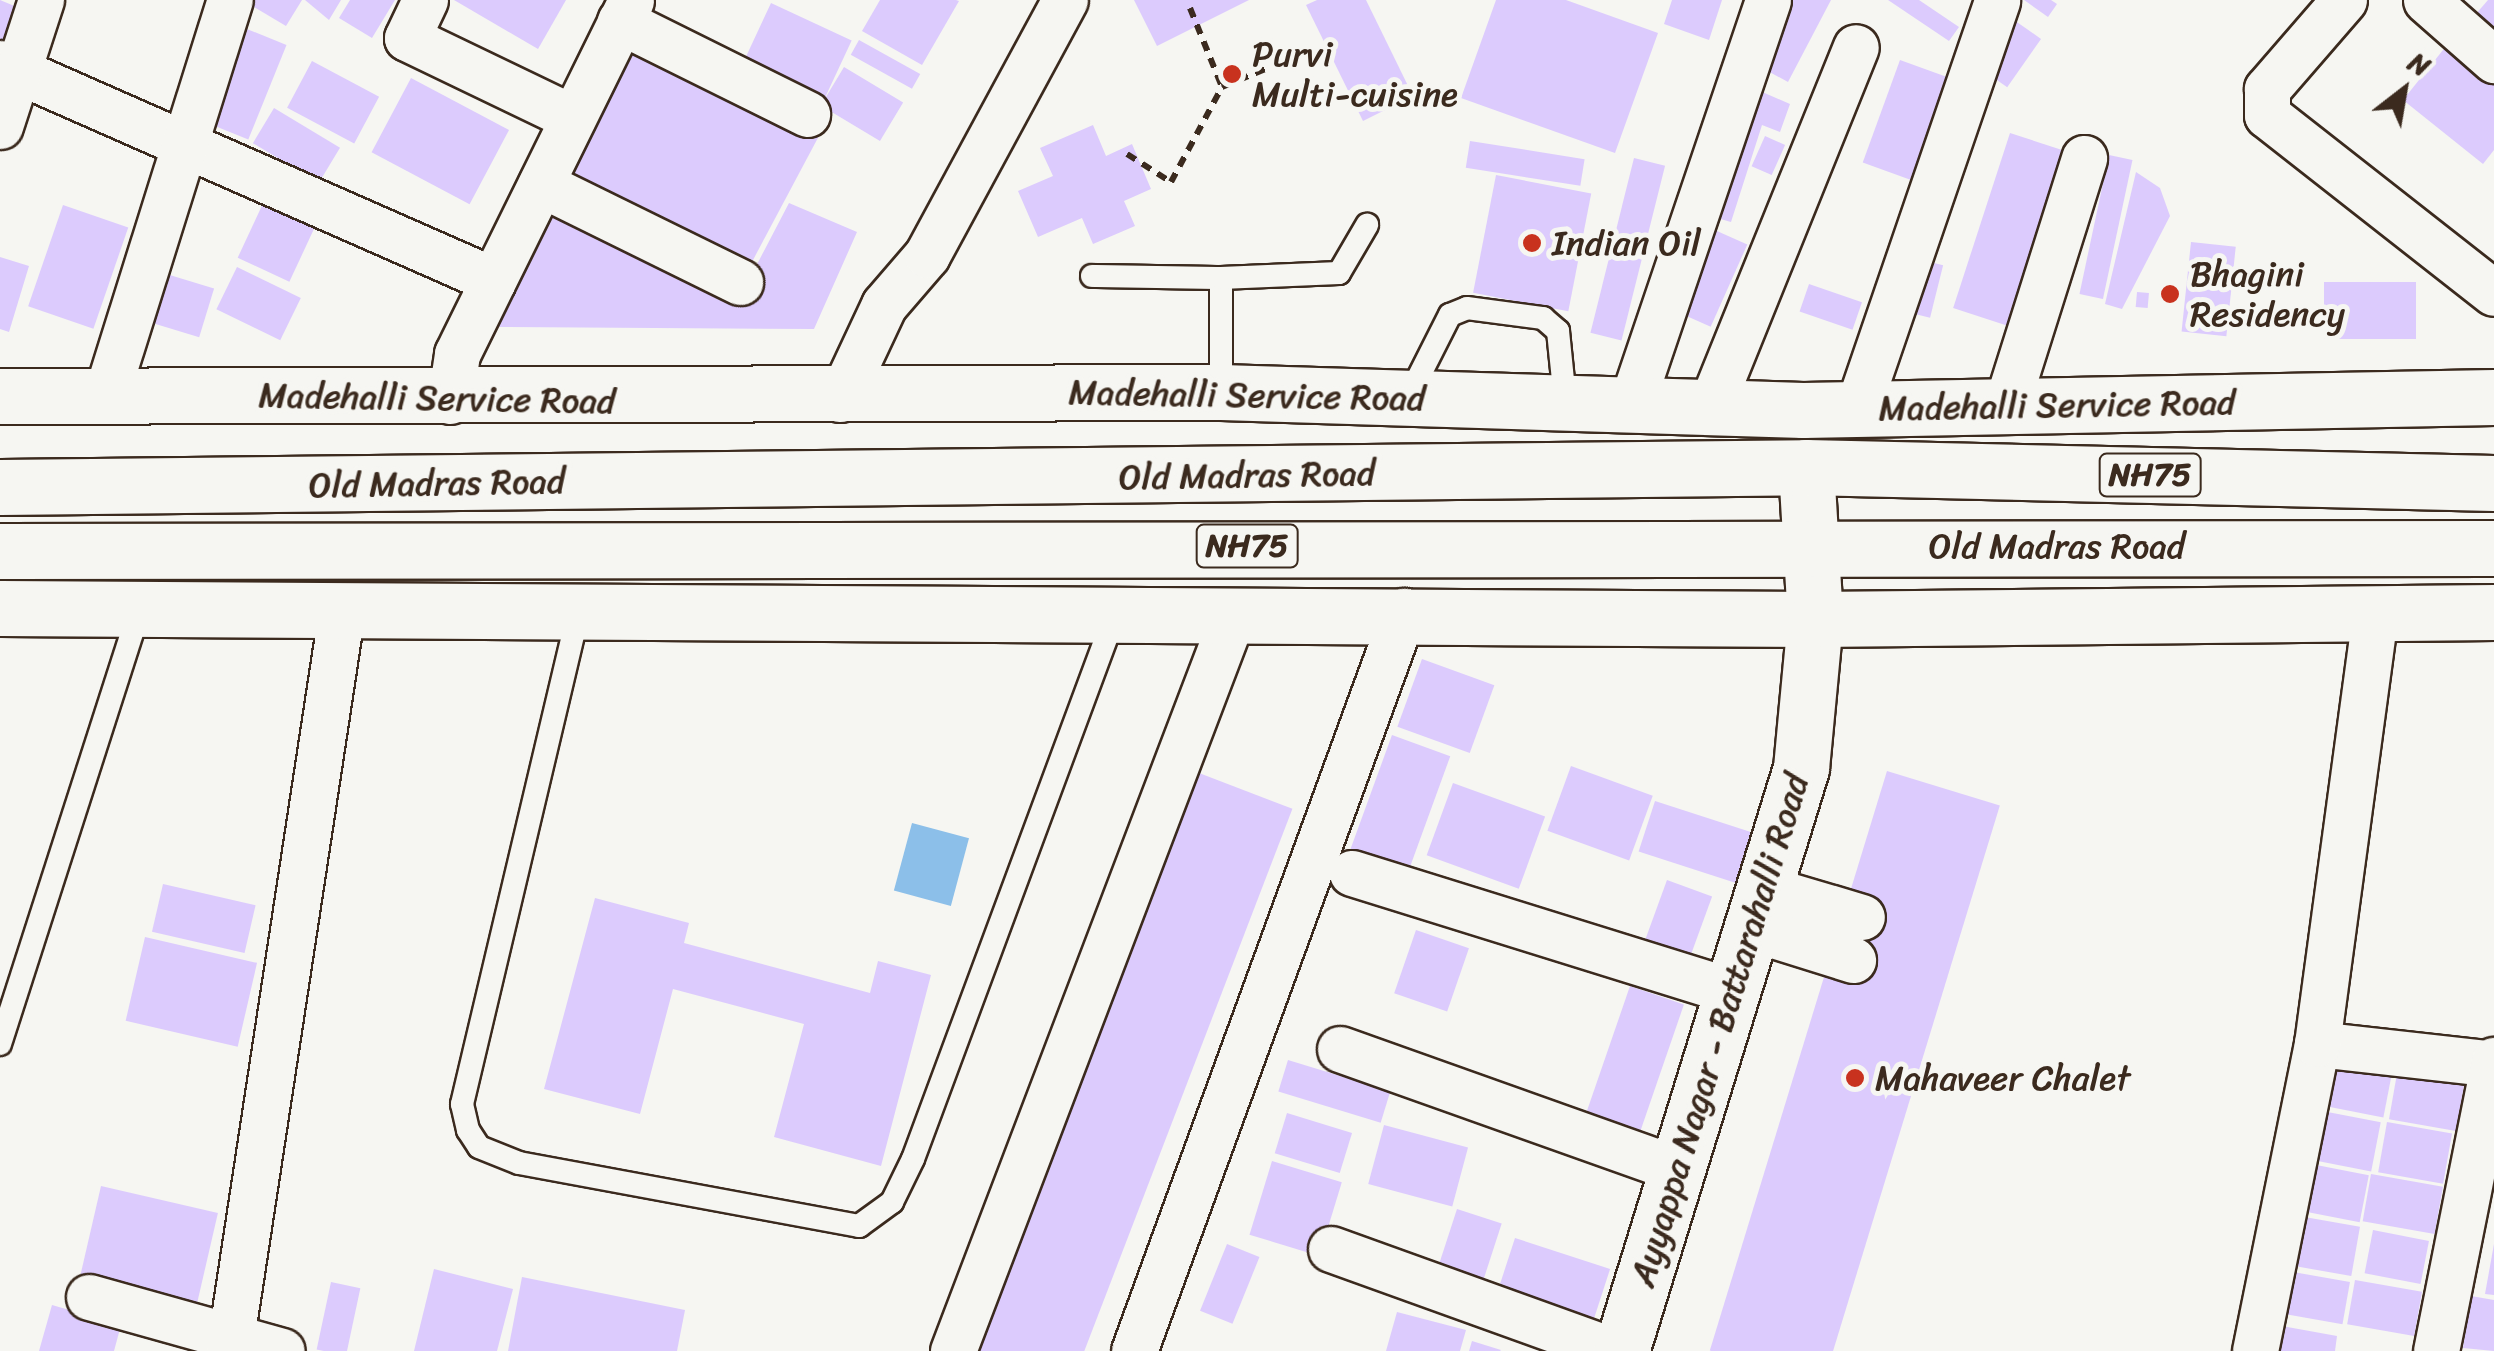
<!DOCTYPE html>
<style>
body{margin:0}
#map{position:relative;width:2494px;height:1351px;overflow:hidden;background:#f6f6f2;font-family:Sriracha,sans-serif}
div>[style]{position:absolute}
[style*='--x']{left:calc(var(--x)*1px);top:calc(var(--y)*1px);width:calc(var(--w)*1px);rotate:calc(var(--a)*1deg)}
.water>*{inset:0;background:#8cbfe9;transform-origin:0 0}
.building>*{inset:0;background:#dccbfd;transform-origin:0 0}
.path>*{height:6px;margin-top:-3px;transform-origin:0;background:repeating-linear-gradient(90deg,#3b2a1e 0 10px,transparent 0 18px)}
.roads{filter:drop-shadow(2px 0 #3b2a1e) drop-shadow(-2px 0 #3b2a1e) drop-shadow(0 2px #3b2a1e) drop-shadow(0 -2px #3b2a1e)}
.service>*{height:22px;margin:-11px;padding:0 11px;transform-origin:11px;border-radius:11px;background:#f6f6f2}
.minor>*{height:45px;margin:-22.5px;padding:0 22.5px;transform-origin:22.5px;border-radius:22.5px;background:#f6f6f2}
.secondary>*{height:55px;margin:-27.5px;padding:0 27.5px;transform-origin:27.5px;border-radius:27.5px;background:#f6f6f2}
.primary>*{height:55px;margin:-27.5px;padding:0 27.5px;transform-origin:27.5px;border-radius:27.5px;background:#f6f6f2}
.trunk>*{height:55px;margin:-27.5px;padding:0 27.5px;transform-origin:27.5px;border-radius:27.5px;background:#f6f6f2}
.dots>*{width:28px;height:28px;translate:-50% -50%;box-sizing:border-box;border:5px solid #f6f6f2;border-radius:50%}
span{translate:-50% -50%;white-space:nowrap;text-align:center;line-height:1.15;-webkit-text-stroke:10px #f6f6f2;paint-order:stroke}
.shield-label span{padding:2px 8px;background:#f6f6f2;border:2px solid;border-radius:8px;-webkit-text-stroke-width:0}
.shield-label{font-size:32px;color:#3b2a1e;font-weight:700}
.poi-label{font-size:35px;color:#3b2a1e}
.left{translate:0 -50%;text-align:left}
.street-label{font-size:35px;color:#3b2a1e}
.north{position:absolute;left:2354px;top:40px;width:100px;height:100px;-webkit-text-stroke:8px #f6f6f2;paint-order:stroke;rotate:31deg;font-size:28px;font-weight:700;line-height:40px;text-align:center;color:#3b2a1e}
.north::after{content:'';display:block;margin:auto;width:35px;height:45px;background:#3b2a1e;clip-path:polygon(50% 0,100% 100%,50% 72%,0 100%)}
</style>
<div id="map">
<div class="water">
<div style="left:912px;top:823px;width:59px;height:70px;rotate:15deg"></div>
</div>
<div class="building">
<div style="clip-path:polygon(0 0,24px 10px,4px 43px,0 41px)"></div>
<div style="clip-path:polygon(242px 0,302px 0,286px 26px)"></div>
<div style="clip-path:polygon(305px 0,341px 0,329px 20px)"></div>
<div style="clip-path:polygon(350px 0,395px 0,372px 38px,339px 18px)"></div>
<div style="clip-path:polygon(454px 0,566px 0,538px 49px)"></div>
<div style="clip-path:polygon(880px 0,956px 0,959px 1px,922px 65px,862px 31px)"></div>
<div style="clip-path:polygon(1134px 0,1249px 0,1157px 46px)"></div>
<div style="clip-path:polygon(1317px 0,1366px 0,1413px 96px,1363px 121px,1306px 5px)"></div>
<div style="clip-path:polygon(1496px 0,1566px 0,1658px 33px,1615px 153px,1461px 98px)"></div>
<div style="clip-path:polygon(1672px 0,1722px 0,1709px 40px,1664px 24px)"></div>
<div style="clip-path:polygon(1786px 0,1831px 0,1788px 82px,1753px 63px)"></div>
<div style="clip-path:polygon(1888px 0,1919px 0,1959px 27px,1949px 41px)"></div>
<div style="clip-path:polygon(2024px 0,2051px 0,2057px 4px,2048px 17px)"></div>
<div style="clip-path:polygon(2488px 0,2494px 0,2494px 30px,2475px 15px)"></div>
<div style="left:771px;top:3px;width:89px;height:70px;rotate:25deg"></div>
<div style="left:2014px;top:20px;width:33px;height:59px;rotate:35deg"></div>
<div style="left:242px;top:27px;width:48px;height:102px;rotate:22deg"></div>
<div style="left:640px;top:38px;width:204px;height:154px;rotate:28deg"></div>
<div style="left:859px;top:40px;width:70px;height:17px;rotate:29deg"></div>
<div style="clip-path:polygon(2451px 40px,2494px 74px,2494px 150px,2483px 164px,2403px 100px)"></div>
<div style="left:1900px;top:60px;width:61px;height:109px;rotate:20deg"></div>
<div style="left:312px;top:61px;width:76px;height:53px;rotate:28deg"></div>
<div style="left:844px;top:67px;width:69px;height:45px;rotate:31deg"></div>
<div style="left:411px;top:78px;width:111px;height:84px;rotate:28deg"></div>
<div style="clip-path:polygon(1751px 87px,1790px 104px,1780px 132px,1762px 125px,1731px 222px,1710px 216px)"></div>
<div style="left:274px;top:108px;width:77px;height:41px;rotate:31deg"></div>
<div style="clip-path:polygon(1093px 125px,1106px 156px,1132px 144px,1151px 189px,1124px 201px,1135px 226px,1093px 244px,1082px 218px,1038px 237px,1018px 191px,1053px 176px,1040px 148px)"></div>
<div style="left:2010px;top:133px;width:62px;height:184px;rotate:18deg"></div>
<div style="left:1765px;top:136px;width:22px;height:33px;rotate:24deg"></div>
<div style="left:1470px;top:141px;width:116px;height:27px;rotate:9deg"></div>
<div style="left:2109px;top:155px;width:24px;height:142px;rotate:12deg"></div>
<div style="left:1634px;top:158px;width:32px;height:180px;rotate:14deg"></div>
<div style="clip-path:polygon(2136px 172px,2160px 188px,2170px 216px,2122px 309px,2105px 304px)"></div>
<div style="left:1496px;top:175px;width:97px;height:120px;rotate:11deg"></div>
<div style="left:266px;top:197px;width:57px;height:67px;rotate:25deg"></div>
<div style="clip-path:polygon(789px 203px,857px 232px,814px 329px,491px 327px,553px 205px,742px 293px)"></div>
<div style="left:63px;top:205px;width:69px;height:107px;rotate:19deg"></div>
<div style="left:1708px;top:227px;width:43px;height:90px;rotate:24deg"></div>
<div style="left:2191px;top:242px;width:45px;height:90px;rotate:6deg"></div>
<div style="clip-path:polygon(0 257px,29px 266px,9px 332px,0 329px)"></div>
<div style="left:1914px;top:258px;width:30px;height:54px;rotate:14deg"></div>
<div style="left:237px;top:267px;width:71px;height:47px;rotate:26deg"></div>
<div style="left:150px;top:269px;width:67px;height:51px;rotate:17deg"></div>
<div style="left:2324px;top:282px;width:92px;height:57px"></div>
<div style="left:1809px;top:284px;width:56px;height:29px;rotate:19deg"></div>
<div style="left:2137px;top:292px;width:12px;height:15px;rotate:5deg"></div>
<div style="left:1422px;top:659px;width:77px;height:72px;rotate:20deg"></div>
<div style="left:1392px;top:735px;width:62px;height:121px;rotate:20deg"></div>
<div style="left:1571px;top:766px;width:87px;height:69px;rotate:20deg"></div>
<div style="left:1186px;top:768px;width:114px;height:624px;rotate:21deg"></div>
<div style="left:1887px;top:771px;width:118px;height:606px;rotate:17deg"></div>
<div style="left:1453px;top:783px;width:98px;height:77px;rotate:20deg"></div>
<div style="left:1655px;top:801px;width:108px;height:53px;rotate:18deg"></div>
<div style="left:1667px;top:880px;width:48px;height:74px;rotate:20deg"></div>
<div style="left:163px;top:884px;width:95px;height:49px;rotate:13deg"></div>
<div style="clip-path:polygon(595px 898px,689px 923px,684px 943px,870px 993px,878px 961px,931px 975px,881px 1166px,774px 1137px,804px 1024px,673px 989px,640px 1114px,544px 1089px)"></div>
<div style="left:1416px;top:930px;width:56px;height:67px;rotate:19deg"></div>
<div style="left:145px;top:937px;width:115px;height:86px;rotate:13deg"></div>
<div style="left:1630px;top:986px;width:57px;height:140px;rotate:19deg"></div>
<div style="left:2324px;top:1056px;width:70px;height:49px;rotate:11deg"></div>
<div style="left:1288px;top:1060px;width:107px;height:33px;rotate:17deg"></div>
<div style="left:2398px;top:1068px;width:68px;height:52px;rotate:10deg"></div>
<div style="left:2312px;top:1109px;width:70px;height:50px;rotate:11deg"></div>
<div style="left:1287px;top:1113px;width:68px;height:42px;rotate:17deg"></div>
<div style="left:2387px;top:1122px;width:66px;height:51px;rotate:10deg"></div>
<div style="left:1384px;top:1125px;width:87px;height:61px;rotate:15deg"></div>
<div style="left:1272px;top:1161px;width:73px;height:77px;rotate:17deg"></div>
<div style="left:2306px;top:1163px;width:64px;height:48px;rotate:11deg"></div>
<div style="left:2371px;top:1174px;width:73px;height:48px;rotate:10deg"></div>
<div style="left:101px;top:1186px;width:120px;height:97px;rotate:13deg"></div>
<div style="left:1457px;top:1209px;width:47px;height:78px;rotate:18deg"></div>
<div style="left:2293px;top:1215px;width:68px;height:50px;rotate:10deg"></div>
<div style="left:2373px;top:1230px;width:57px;height:44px;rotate:11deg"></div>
<div style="left:1515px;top:1238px;width:100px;height:61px;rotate:18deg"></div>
<div style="left:1227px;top:1244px;width:35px;height:72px;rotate:22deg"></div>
<div style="clip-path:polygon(2494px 1244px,2494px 1295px,2485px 1294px)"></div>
<div style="clip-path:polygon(434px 1269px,513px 1289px,497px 1351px,414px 1351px)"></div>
<div style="left:2282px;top:1270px;width:69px;height:43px;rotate:10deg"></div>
<div style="clip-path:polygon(522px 1277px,685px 1310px,677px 1351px,508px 1351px)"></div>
<div style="left:2355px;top:1280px;width:68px;height:45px;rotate:10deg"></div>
<div style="left:331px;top:1282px;width:30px;height:69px;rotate:12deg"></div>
<div style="clip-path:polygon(2471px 1296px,2494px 1300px,2494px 1351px,2463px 1348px)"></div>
<div style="clip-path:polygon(52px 1305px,121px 1325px,114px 1351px,39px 1351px)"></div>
<div style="clip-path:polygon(1397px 1312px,1466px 1330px,1460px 1351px,1386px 1351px)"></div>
<div style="clip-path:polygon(2282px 1326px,2337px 1336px,2335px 1351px,2278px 1351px)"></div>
<div style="clip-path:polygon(1472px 1341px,1501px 1350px,1500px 1351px,1469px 1351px)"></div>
</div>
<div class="path">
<div style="--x:1190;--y:8;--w:85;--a:67.9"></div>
<div style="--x:1222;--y:87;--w:96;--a:-22.6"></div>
<div style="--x:1127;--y:154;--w:52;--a:32.5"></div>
<div style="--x:1171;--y:182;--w:108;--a:-61.8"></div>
</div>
<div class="roads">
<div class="service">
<div style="--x:1092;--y:276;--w:129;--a:0.9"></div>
<div style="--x:1221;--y:392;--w:114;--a:-90"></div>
<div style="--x:1221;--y:278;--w:118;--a:-2.4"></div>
<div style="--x:1339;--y:273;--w:56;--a:-59.7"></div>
<div style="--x:1409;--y:396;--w:91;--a:-63.2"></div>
<div style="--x:1450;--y:315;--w:18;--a:-22"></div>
<div style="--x:1467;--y:308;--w:77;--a:7.5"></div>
<div style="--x:1543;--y:318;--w:20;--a:41"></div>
<div style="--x:1558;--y:331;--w:69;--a:84.2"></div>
<div style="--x:579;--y:610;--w:508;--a:103.32"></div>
<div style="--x:462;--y:1104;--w:27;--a:77"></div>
<div style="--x:468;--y:1130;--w:20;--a:57"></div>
<div style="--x:479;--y:1147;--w:43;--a:21.8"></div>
<div style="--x:519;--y:1163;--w:346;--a:10.5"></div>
<div style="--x:859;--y:1226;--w:41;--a:-36"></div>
<div style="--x:892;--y:1202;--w:48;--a:-64"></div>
<div style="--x:913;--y:1159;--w:578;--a:-69.65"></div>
<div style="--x:0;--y:1044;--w:455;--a:-72.2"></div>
</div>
<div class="minor">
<div style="--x:425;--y:0;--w:42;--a:115.3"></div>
<div style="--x:407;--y:38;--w:184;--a:25.7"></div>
<div style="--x:2344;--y:0;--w:118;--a:130.9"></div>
<div style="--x:2267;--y:89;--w:26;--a:90"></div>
<div style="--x:2267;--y:115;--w:288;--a:38.1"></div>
<div style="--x:2426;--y:0;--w:91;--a:41.4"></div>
<div style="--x:620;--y:21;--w:209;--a:26.4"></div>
<div style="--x:0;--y:63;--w:539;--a:23.76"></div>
<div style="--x:0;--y:126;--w:133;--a:-72"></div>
<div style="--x:541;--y:184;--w:222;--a:26.2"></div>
<div style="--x:106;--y:395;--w:414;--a:-72.6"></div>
<div style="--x:840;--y:399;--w:104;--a:-64.9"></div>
<div style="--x:884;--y:305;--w:66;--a:-49.3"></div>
<div style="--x:927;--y:255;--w:290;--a:-61.6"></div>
<div style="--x:450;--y:401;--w:48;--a:-81.5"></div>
<div style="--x:457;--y:354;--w:394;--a:-63.8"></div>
<div style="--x:1632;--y:402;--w:424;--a:-71.3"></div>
<div style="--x:2006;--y:406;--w:260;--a:-72.5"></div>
<div style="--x:1710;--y:408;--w:389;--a:-68"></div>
<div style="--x:1857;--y:410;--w:433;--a:-71.1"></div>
<div style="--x:1352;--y:873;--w:398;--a:17.3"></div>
<div style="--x:1764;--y:888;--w:102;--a:16.5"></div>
<div style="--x:1751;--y:928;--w:107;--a:17.4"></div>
<div style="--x:2317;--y:1044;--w:178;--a:6.4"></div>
<div style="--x:1340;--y:1049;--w:358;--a:19.6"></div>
<div style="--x:1331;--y:1249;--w:301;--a:19.8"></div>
<div style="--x:89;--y:1297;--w:200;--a:15.6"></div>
<div style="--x:229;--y:1351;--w:751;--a:-81.34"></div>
<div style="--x:953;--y:1351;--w:790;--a:-69.16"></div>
<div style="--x:1134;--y:1351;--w:788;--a:-69.95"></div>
<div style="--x:2255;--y:1351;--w:313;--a:-78.6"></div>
<div style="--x:2317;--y:1044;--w:435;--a:-82.3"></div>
<div style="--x:2436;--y:1351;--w:297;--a:-78.7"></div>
</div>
<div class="secondary">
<div style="--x:1621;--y:1351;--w:610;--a:-72.84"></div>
<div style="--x:1801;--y:768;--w:150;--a:-84.6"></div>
<div style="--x:1815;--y:619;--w:152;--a:-93.4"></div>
</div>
<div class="primary">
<div style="--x:0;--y:396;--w:1221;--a:-0.19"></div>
<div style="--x:1221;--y:392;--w:582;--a:1.77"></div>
<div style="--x:1803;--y:410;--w:691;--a:-1.08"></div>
<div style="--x:0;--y:608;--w:1815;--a:0.35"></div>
<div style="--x:1815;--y:619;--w:679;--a:-0.59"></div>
</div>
<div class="trunk">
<div style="--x:0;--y:487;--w:1806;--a:-0.63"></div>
<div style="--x:1806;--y:467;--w:688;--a:1.33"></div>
<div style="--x:0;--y:551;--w:2494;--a:-0.07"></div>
</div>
</div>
<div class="dots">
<div style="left:1232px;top:74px;background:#c8321e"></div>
<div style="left:1532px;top:243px;background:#c8321e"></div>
<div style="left:2170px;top:294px;background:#c8321e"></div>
<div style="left:1855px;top:1078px;background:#c8321e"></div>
</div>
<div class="shield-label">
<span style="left:2150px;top:475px">NH75</span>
<span style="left:1247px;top:546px">NH75</span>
</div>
<div class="poi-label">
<span class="left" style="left:1252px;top:74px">Purvi<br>Multi-cuisine</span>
<span class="left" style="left:1552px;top:243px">Indian Oil</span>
<span class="left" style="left:2190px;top:294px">Bhagini<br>Residency</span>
<span class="left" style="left:1875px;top:1078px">Mahaveer Chalet</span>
</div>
<div class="street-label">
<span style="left:1247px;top:395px;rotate:1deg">Madehalli Service Road</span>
<span style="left:437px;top:398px;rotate:1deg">Madehalli Service Road</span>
<span style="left:2057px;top:405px;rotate:-1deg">Madehalli Service Road</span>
<span style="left:1247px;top:475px;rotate:-1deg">Old Madras Road</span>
<span style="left:437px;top:483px;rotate:-1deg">Old Madras Road</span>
<span style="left:2057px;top:546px">Old Madras Road</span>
<span style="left:1719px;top:1030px;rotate:-73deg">Ayyappa Nagar - Battarahalli Road</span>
</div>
<div class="north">N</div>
</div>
